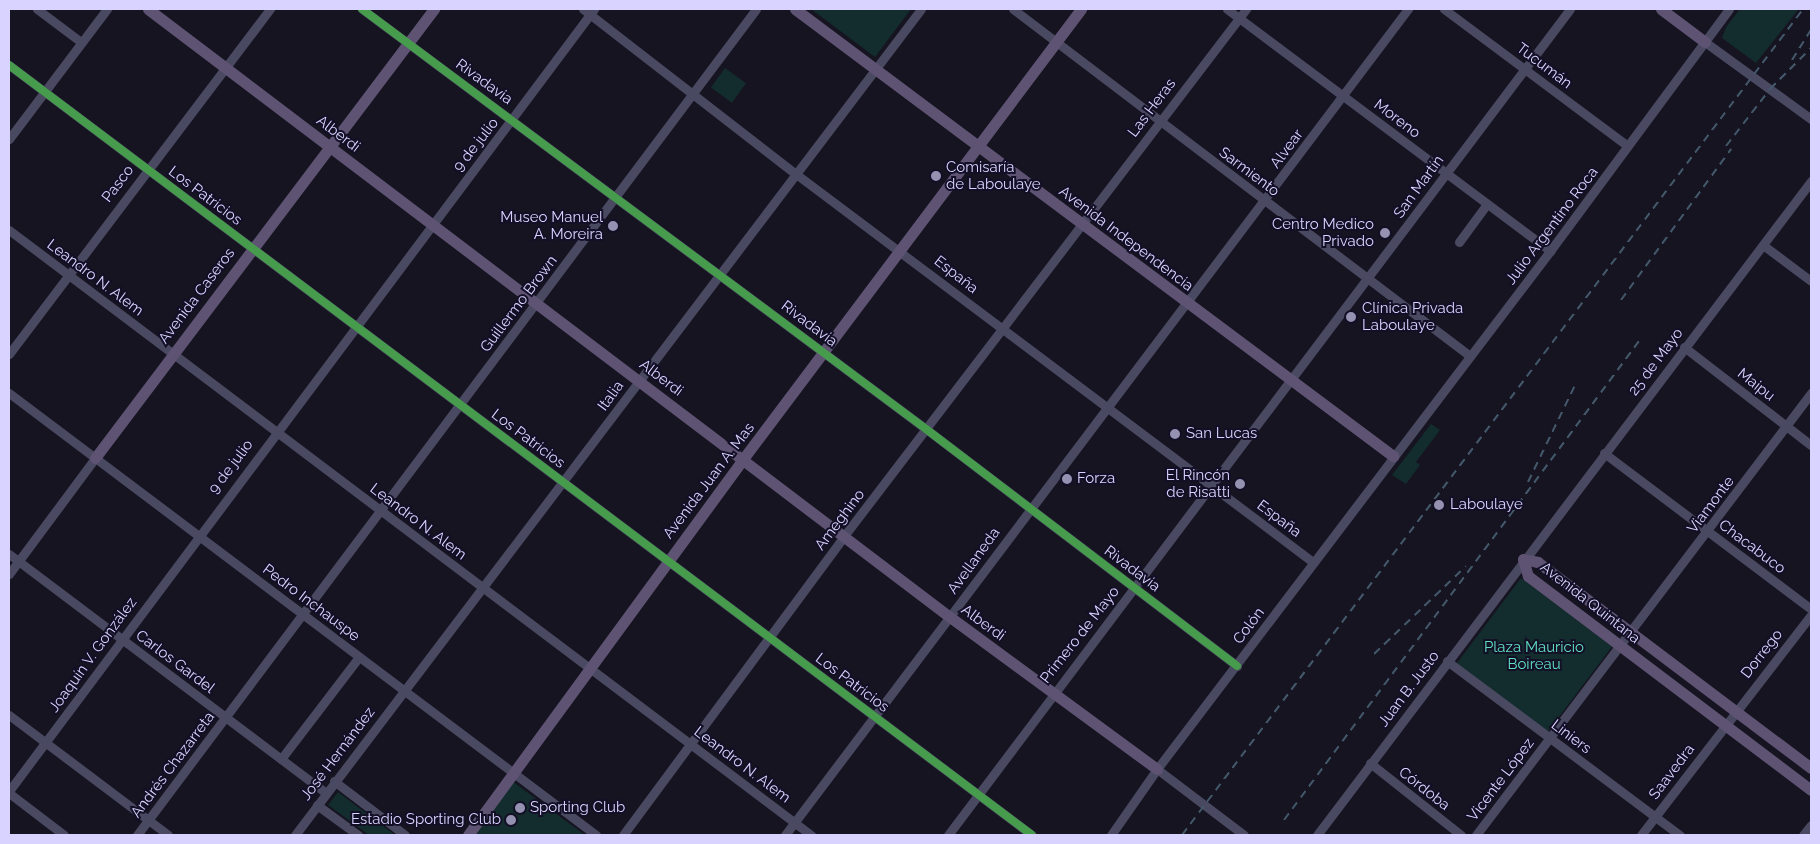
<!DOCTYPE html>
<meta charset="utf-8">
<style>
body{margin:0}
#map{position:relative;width:1820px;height:844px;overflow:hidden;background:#161421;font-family:Raleway,sans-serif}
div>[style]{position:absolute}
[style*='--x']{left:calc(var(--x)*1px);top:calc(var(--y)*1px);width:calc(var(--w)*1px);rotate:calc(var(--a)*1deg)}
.green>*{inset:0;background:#132c2d;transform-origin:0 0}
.minor>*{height:9px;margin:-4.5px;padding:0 4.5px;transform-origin:4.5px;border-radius:4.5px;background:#4a4962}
.major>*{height:11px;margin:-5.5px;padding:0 5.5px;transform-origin:5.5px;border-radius:5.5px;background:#5e5373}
.rail>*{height:2px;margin-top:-1px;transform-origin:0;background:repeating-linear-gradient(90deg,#43596b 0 8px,transparent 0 14px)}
.cycleway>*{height:8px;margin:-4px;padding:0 4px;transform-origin:4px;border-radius:4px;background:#469c4c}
.dots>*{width:14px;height:14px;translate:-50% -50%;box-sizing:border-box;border:2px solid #130f26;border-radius:50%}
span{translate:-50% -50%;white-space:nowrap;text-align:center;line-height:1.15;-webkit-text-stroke:4px #130f26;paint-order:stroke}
.street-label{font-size:15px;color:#d9d4ff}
.poi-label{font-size:15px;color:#d9d4ff}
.left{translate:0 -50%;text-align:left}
.right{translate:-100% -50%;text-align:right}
.park-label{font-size:15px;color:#5fe0c0}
.frame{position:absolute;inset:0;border:10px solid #d9d4ff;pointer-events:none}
</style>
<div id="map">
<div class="green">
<div style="clip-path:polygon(811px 9px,911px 9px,875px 57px)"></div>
<div style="clip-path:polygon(1740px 9px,1799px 9px,1756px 63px,1722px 38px,1726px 27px)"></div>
<div style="left:725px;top:68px;width:26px;height:24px;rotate:36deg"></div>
<div style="clip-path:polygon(1431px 424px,1440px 430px,1416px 462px,1420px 465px,1406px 484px,1392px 475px)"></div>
<div style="left:1521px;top:578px;width:114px;height:108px;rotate:37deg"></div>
<div style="clip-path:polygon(512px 781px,585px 835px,472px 835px)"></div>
<div style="clip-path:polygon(338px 792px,395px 835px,369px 835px,328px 805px)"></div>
</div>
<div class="minor">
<div style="--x:37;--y:9;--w:55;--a:36.9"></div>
<div style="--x:362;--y:9;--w:703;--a:36.67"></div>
<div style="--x:926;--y:429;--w:391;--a:37.3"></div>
<div style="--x:583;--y:9;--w:269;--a:37.8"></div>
<div style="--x:796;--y:174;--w:646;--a:36.89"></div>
<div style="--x:1013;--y:9;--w:574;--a:37.21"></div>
<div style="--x:1227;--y:9;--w:404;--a:36.8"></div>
<div style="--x:1444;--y:9;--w:229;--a:36.7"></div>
<div style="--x:1705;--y:42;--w:131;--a:36"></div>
<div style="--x:9;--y:65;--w:1280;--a:36.97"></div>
<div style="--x:9;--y:139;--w:163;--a:-53"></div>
<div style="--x:9;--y:230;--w:1005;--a:37.03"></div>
<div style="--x:1459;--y:242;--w:47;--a:-53.6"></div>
<div style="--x:1763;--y:245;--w:60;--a:36.9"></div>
<div style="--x:1684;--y:347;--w:160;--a:37.7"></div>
<div style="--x:9;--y:354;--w:433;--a:-52.9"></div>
<div style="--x:9;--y:393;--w:735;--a:36.98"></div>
<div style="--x:1604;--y:453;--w:259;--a:37"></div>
<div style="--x:9;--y:554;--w:396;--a:37"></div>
<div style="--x:9;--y:574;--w:144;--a:-53.4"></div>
<div style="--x:1447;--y:661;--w:291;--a:36.8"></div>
<div style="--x:9;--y:715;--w:199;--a:37"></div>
<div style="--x:281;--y:759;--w:128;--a:-52.6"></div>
<div style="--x:1370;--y:763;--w:116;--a:38.4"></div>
<div style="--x:1157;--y:769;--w:109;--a:37.2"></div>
<div style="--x:334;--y:781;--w:89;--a:37.3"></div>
<div style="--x:9;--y:791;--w:977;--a:-53.2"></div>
<div style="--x:9;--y:793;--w:69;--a:37.4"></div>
<div style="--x:317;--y:805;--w:51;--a:36.2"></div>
<div style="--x:137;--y:835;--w:1032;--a:-53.15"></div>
<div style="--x:295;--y:835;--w:1036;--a:-52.84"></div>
<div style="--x:623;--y:835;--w:372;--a:-53.5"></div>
<div style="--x:844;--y:536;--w:663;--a:-52.66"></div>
<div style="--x:785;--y:835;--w:1035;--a:-52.98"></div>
<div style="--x:948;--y:835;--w:1034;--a:-53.02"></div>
<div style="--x:1111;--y:835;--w:80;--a:-55.1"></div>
<div style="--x:1157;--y:769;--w:650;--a:-52.81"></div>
<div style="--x:1550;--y:251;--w:301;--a:-53.5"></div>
<div style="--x:1317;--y:835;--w:820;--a:-52.93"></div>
<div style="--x:1476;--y:835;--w:555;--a:-52.84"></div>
<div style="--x:1641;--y:835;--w:278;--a:-52.3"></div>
<div style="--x:1803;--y:835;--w:13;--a:-51"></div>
</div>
<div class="major">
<div style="--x:148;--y:9;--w:1006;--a:37.17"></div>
<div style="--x:950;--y:617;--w:257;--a:36.3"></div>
<div style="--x:795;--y:9;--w:747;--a:36.78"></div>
<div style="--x:1661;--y:9;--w:55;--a:36.9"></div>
<div style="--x:95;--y:458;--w:563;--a:-52.95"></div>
<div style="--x:1811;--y:768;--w:342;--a:-143"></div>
<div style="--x:1538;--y:562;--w:15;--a:-169"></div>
<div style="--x:1523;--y:559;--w:18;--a:74"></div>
<div style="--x:1528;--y:576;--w:355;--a:37.1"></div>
<div style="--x:468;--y:835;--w:466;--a:-53.8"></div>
<div style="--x:743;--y:459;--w:563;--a:-53.09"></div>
</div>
<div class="rail">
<div style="--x:1792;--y:60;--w:36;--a:-58"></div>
<div style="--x:1726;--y:146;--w:72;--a:-52.3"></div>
<div style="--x:1770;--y:89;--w:58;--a:-45"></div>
<div style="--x:1621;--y:300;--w:187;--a:-53.9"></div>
<div style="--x:1528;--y:482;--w:108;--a:-64.1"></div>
<div style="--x:1374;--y:654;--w:127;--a:-43.7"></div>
<div style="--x:1284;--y:820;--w:601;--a:-53.45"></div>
<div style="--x:1182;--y:835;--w:1033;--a:-53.06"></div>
</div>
<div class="cycleway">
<div style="--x:362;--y:9;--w:703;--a:36.67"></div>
<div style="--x:926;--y:429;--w:391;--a:37.3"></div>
<div style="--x:9;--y:65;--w:1280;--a:36.97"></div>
</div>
<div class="dots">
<div style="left:936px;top:176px;background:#9591b1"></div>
<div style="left:613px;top:226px;background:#9591b1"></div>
<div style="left:1385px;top:233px;background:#9591b1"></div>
<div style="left:1351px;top:317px;background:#9591b1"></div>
<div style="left:1175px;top:434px;background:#9591b1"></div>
<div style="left:1067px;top:479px;background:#9591b1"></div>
<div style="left:1240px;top:484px;background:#9591b1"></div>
<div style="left:1439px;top:505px;background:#9591b1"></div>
<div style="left:520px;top:808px;background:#9591b1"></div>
<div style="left:511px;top:820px;background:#9591b1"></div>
</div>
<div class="street-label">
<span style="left:1544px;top:66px;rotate:37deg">Tucumán</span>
<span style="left:484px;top:82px;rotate:36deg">Rivadavia</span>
<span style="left:1152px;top:108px;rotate:-53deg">Las Heras</span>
<span style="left:1397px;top:119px;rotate:37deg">Moreno</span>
<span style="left:338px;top:134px;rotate:37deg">Alberdi</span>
<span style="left:476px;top:145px;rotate:-52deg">9 de julio</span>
<span style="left:1287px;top:149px;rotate:-53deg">Alvear</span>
<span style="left:1249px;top:172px;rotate:37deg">Sarmiento</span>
<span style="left:118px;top:184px;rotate:-53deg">Pasco</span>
<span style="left:1419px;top:187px;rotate:-54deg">San Martín</span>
<span style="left:205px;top:196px;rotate:37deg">Los Patricios</span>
<span style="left:1552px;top:226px;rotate:-53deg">Julio Argentino Roca</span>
<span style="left:1126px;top:239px;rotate:37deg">Avenida Independencia</span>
<span style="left:956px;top:275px;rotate:38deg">España</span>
<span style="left:95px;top:278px;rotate:37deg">Leandro N. Alem</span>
<span style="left:197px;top:296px;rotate:-53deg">Avenida Caseros</span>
<span style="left:519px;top:304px;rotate:-53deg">Guillermo Brown</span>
<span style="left:809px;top:324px;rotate:37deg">Rivadavia</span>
<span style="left:1656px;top:362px;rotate:-53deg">25 de Mayo</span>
<span style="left:661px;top:378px;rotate:37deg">Alberdi</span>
<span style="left:1756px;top:385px;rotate:38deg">Maipu</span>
<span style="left:611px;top:396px;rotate:-54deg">Italia</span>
<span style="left:528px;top:439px;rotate:37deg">Los Patricios</span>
<span style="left:231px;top:467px;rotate:-53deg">9 de julio</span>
<span style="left:709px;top:481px;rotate:-53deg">Avenida Juan A. Mas</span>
<span style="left:1711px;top:505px;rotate:-53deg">Viamonte</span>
<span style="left:1279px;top:519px;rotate:37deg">España</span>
<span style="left:840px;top:520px;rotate:-53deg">Ameghino</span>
<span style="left:418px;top:522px;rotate:37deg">Leandro N. Alem</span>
<span style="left:1752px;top:547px;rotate:37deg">Chacabuco</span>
<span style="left:974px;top:561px;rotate:-54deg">Avellaneda</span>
<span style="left:1132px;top:569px;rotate:37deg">Rivadavia</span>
<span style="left:311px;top:603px;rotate:37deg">Pedro Inchauspe</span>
<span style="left:1590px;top:603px;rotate:38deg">Avenida Quintana</span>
<span style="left:983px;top:623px;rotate:36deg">Alberdi</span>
<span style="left:1249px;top:626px;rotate:-53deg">Colón</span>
<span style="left:1080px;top:635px;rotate:-52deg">Primero de Mayo</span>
<span style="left:1762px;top:654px;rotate:-52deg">Dorrego</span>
<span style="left:93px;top:655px;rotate:-54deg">Joaquín V. González</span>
<span style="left:175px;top:662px;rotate:37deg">Carlos Gardel</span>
<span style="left:852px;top:683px;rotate:37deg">Los Patricios</span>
<span style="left:1409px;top:689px;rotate:-53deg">Juan B. Justo</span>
<span style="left:1571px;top:737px;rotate:37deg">Liniers</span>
<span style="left:338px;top:754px;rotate:-53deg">José Hernández</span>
<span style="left:173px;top:765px;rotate:-53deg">Andrés Chazarreta</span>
<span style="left:742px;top:765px;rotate:37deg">Leandro N. Alem</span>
<span style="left:1672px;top:772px;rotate:-53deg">Saavedra</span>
<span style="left:1501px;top:780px;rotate:-53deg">Vicente López</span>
<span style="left:1424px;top:789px;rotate:38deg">Córdoba</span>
</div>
<div class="poi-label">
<span class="left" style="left:946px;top:176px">Comisaría<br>de Laboulaye</span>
<span class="right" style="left:603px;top:226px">Museo Manuel<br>A. Moreira</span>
<span class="right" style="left:1374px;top:233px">Centro Medico<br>Privado</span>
<span class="left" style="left:1362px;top:317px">Clínica Privada<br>Laboulaye</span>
<span class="left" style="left:1186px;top:434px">San Lucas</span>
<span class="right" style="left:1230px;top:484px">El Rincón<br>de Risatti</span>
<span class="left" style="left:1077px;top:479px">Forza</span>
<span class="left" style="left:1450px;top:505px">Laboulaye</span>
<span class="left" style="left:530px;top:808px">Sporting Club</span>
<span class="right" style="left:501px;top:820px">Estadio Sporting Club</span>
</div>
<div class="park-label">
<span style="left:1534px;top:656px">Plaza Mauricio<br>Boireau</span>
</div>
<div class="frame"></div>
</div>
